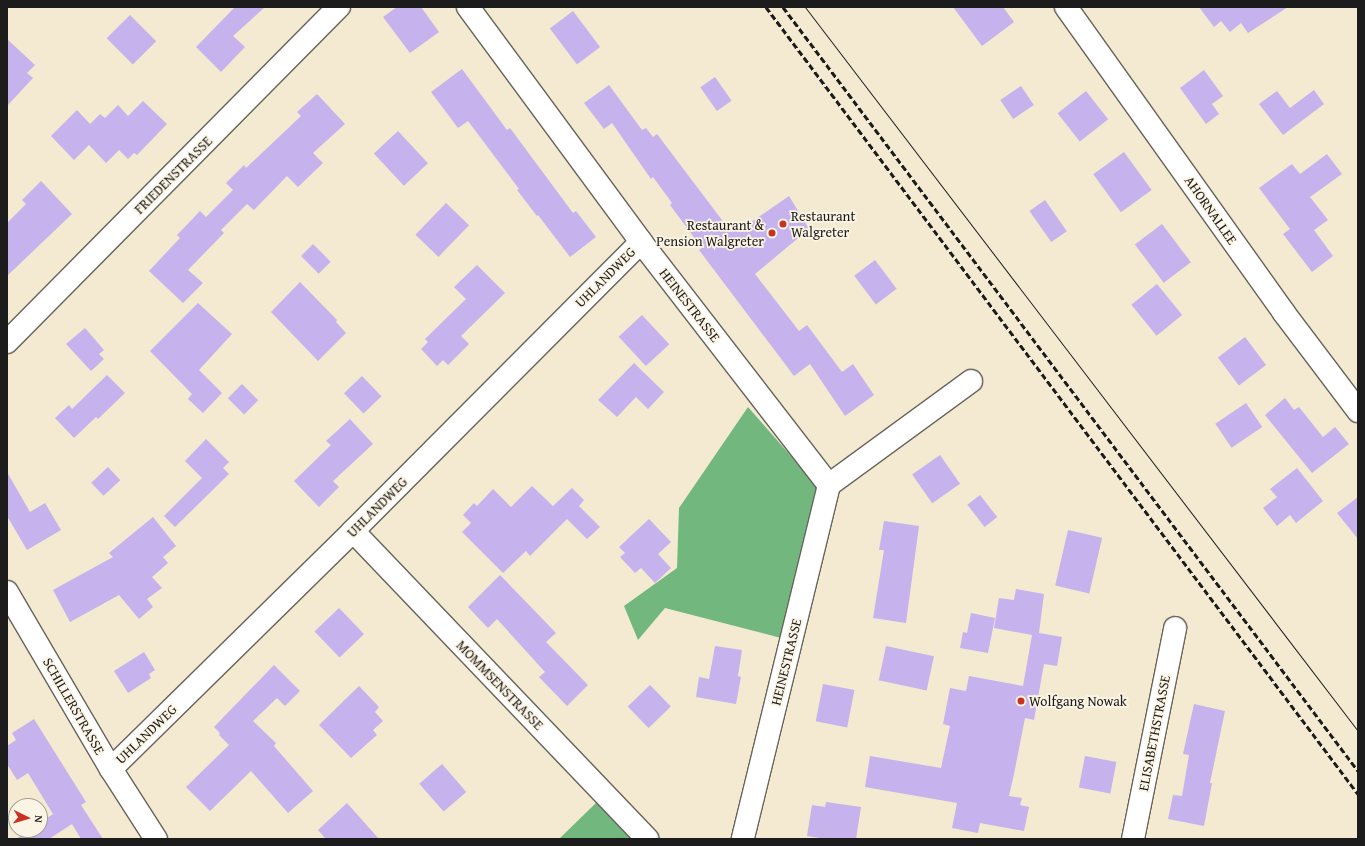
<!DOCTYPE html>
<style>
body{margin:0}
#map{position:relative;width:1365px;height:846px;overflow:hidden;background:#f4ead1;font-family:"Gentium Book Plus",serif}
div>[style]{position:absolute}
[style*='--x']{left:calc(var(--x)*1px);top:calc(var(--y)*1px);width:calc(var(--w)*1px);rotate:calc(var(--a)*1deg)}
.forest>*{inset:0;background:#72b87e}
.building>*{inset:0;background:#c6b2ec;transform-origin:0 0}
.roads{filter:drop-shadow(1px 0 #68645b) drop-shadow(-1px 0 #68645b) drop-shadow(0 1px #68645b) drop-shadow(0 -1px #68645b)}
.minor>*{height:22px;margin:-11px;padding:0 11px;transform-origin:11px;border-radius:11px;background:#fff}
.tram>*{height:1px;margin:-0.5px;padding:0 0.5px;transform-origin:0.5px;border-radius:0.5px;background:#1c1c1c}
.rail>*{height:3px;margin-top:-1.5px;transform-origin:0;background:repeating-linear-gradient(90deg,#1c1c1c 0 6px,transparent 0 9px)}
.dots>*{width:11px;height:11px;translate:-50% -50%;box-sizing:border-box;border:2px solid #fcf5e5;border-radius:50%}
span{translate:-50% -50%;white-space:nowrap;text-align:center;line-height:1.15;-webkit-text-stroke:3.5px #fcf5e5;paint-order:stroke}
.street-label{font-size:14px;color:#1c1c1c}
.poi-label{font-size:14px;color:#1c1c1c}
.left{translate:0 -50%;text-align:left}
.right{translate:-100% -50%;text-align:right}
.frame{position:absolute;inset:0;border:8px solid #1c1c1c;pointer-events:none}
.north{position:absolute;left:8px;top:798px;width:40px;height:40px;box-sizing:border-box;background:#fcf5e5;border:1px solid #a29e95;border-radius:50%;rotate:95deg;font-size:11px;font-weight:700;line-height:16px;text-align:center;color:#1c1c1c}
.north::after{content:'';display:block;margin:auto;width:14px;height:18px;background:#c8321e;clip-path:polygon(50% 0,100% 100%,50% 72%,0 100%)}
</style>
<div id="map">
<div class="forest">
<div style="clip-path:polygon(748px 407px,819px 488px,781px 638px,665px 608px,638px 640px,624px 606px,677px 568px,679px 508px)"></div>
<div style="clip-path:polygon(598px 801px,633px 839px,559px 839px)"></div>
</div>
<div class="building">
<div style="clip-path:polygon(235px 7px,265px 7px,233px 36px,245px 47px,221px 72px,196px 47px)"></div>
<div style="clip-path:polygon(397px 7px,421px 7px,439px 32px,410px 53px,383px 17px)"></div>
<div style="clip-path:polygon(953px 7px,1003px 7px,1014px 22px,982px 46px)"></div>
<div style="clip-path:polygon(1199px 7px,1288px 7px,1248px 33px,1241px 23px,1230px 32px,1221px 21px,1214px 27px)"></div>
<div style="left:573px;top:11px;width:45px;height:29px;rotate:53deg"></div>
<div style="left:130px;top:15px;width:37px;height:33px;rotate:45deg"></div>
<div style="clip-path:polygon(7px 39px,35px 65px,27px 73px,33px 78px,7px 106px)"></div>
<div style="clip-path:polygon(462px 69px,507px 130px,510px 128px,573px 213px,576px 211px,596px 237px,570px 257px,538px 215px,537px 216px,517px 190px,519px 189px,468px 121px,458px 128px,431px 92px)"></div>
<div style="clip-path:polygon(1204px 70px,1223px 96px,1212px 104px,1219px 114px,1206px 124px,1180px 88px)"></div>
<div style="left:715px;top:77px;width:29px;height:18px;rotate:55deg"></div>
<div style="clip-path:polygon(609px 85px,642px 130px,646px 128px,653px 137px,657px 134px,728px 228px,735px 223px,740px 230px,789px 196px,809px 229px,755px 274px,799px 331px,807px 325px,842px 372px,853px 364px,874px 395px,845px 416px,810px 364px,794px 376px,699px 250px,702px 248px,670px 205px,672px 203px,653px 177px,651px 179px,612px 123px,604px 129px,584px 103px)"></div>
<div style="left:1021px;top:86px;width:23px;height:25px;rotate:56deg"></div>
<div style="clip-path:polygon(1314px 90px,1324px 104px,1283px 135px,1259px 104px,1277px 91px,1290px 108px)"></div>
<div style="left:1086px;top:91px;width:36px;height:36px;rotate:52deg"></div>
<div style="clip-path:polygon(317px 94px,345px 124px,313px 153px,323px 163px,298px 187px,287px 176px,254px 210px,247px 204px,221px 230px,224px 233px,188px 270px,203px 283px,183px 303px,149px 271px,180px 238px,177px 235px,200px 211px,206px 217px,233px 190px,226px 183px,244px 165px,246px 168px,301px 116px,297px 112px)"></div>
<div style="clip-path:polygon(143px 101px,167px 124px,137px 155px,134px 153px,128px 159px,119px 150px,106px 163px,89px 145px,74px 160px,51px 136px,77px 110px,90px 124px,100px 114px,105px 118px,118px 105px,128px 116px)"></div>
<div style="left:398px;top:131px;width:44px;height:33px;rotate:47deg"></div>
<div style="left:1124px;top:152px;width:47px;height:38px;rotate:54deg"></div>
<div style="clip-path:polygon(1327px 154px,1342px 174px,1310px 197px,1328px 220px,1314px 230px,1333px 256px,1312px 272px,1283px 234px,1290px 229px,1259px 188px,1292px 164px,1300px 174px)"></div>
<div style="clip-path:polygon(41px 181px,72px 214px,7px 276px,7px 223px,26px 204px,22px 200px)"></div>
<div style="left:1045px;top:200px;width:38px;height:19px;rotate:55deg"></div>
<div style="left:446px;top:203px;width:32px;height:44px;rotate:44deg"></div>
<div style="left:1162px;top:224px;width:48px;height:34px;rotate:53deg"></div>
<div style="left:313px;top:244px;width:25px;height:17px;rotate:45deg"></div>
<div style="left:875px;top:260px;width:36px;height:26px;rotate:53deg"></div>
<div style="clip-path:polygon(477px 265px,505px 293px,461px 336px,469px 344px,448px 365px,443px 360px,437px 366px,421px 349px,428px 342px,425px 339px,466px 299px,454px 287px)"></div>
<div style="clip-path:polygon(300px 282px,337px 320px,336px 322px,346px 333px,318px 361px,271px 312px)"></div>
<div style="left:1157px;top:284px;width:40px;height:33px;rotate:51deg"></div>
<div style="clip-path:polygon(198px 303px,232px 334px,199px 370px,222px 393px,203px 413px,188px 399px,192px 394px,150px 351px)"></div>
<div style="left:642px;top:315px;width:40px;height:32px;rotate:47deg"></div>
<div style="clip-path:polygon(85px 328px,104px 350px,99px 354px,104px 359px,91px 371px,66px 344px)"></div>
<div style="left:1245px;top:337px;width:35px;height:34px;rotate:53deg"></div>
<div style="clip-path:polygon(634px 363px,664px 392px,648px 409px,636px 397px,617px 417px,598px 400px)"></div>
<div style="clip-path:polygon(107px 375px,125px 393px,98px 419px,96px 417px,74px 438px,55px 418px,69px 405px,72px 409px)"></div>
<div style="left:362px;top:376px;width:28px;height:25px;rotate:46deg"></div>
<div style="left:242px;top:384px;width:23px;height:20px;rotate:45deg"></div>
<div style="clip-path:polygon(1285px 398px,1294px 410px,1299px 407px,1323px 437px,1335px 427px,1349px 444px,1312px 473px,1265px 415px)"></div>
<div style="left:1246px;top:403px;width:29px;height:37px;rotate:56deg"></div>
<div style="clip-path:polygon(350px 419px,373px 444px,333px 481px,339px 487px,319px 507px,294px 481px,331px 445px,326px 441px)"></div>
<div style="clip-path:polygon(206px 439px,229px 462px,223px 468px,229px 474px,175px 527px,164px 516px,202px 478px,185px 461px)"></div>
<div style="left:940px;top:455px;width:35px;height:34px;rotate:55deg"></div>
<div style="left:108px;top:467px;width:18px;height:23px;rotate:47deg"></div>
<div style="clip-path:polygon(1297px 468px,1323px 501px,1296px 523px,1290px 515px,1277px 526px,1263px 508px,1277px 497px,1270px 489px)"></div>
<div style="clip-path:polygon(7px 472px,30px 512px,45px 503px,61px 530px,27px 550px,7px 516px)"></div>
<div style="clip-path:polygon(532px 486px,553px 506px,572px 488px,584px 500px,579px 506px,600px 527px,587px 539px,567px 519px,530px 556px,526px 551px,503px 573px,462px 532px,471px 523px,463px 515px,474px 503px,477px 506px,493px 489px,511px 507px)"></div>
<div style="left:980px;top:495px;width:28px;height:16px;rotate:52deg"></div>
<div style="clip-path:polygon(1358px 497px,1358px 539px,1337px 513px)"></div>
<div style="clip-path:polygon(153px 517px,176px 546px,163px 557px,168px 563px,152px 577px,162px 588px,147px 599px,153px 607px,139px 619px,119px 595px,70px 622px,53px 590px,113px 557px,109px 553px)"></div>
<div style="clip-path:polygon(649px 519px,671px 542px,658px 554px,671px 568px,655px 583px,641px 568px,635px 573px,620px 557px,625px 553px,619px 547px)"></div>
<div style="clip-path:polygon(884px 521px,919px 526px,906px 623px,873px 618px,884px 550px,879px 550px)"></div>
<div style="left:1068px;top:530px;width:35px;height:57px;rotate:13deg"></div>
<div style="clip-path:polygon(500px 575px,556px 633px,546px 642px,588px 685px,567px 706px,539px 677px,545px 672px,497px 619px,488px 628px,468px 607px)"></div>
<div style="clip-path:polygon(1016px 589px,1044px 594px,1039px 633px,1062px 637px,1057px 666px,1044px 664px,1034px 720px,1025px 718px,1014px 774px,1009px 796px,1022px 798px,1020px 805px,1029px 807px,1024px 831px,980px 823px,978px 833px,952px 828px,957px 803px,865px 787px,870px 756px,941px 768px,950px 726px,943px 724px,950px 688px,966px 691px,969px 676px,1023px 686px,1032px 635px,994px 628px,999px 598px,1014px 600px)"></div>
<div style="left:339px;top:608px;width:36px;height:34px;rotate:46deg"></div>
<div style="clip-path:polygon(971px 613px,995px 618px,988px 653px,960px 648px,963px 632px,967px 633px)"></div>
<div style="clip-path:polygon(715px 646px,742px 650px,738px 676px,741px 677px,736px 704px,696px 697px,699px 677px,709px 679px)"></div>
<div style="left:886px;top:646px;width:49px;height:35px;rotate:12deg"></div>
<div style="clip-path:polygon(144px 652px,155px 670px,149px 674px,151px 678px,128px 693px,114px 671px)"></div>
<div style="clip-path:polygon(274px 665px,300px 691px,285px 706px,277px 698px,253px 721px,276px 743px,274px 746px,313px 791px,288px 813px,251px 771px,210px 811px,186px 787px,229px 745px,219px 735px,220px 733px,214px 727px)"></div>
<div style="left:823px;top:684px;width:32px;height:38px;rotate:11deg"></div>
<div style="left:650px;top:685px;width:30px;height:31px;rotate:46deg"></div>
<div style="clip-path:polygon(359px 686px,379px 707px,375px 712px,383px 721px,373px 730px,377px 735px,351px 758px,319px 725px)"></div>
<div style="clip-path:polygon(1194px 704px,1225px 711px,1210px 783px,1212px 783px,1204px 826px,1168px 819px,1173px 795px,1182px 796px,1189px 755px,1183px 754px)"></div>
<div style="clip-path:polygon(34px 719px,86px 802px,81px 805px,103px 839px,81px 839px,72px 824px,49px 839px,16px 839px,30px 830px,40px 830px,40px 823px,53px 814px,28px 773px,17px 780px,7px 764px,7px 746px,16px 740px,12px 733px)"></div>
<div style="left:1085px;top:756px;width:32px;height:32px;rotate:11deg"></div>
<div style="left:442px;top:764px;width:37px;height:30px;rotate:49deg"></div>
<div style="clip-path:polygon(826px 802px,861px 807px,856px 839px,826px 839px,807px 836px,812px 805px,825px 807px)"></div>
<div style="clip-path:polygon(347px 803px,379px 839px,326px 839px,318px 830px)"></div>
</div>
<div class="roads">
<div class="minor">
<div style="--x:468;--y:7;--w:292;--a:53.6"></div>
<div style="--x:641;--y:242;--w:307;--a:52.3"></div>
<div style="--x:829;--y:485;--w:364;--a:103.7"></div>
<div style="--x:1066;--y:7;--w:376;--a:54.5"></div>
<div style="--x:1284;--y:313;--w:123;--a:52.9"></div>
<div style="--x:7;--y:342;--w:472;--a:-45.3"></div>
<div style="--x:829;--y:485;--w:176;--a:-36.2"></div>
<div style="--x:353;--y:531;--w:426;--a:46.3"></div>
<div style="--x:7;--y:592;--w:205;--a:59.6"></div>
<div style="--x:111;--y:769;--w:83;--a:57.3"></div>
<div style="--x:111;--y:769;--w:339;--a:-44.5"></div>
<div style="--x:353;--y:531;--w:408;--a:-45.1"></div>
<div style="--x:1133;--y:839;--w:215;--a:-78.7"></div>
</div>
</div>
<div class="tram">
<div style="--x:805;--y:7;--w:911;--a:52.63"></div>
</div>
<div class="rail">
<div style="--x:766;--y:7;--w:985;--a:53.05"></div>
<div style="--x:783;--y:7;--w:956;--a:53.03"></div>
</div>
<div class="dots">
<div style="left:783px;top:224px;background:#c8321e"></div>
<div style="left:772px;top:233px;background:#c8321e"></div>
<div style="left:1021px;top:701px;background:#c8321e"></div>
</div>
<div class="street-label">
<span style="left:173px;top:175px;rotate:-45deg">FRIEDENSTRASSE</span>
<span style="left:1211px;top:210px;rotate:55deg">AHORNALLEE</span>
<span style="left:605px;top:277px;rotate:-45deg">UHLANDWEG</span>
<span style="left:690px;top:305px;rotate:52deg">HEINESTRASSE</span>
<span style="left:377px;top:507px;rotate:-45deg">UHLANDWEG</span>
<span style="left:786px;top:662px;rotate:-76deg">HEINESTRASSE</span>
<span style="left:500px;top:685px;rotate:46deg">MOMMSENSTRASSE</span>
<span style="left:74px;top:706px;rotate:60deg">SCHILLERSTRASSE</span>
<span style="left:1154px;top:733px;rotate:-79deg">ELISABETHSTRASSE</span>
<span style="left:146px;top:734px;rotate:-44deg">UHLANDWEG</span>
</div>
<div class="poi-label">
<span class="left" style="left:791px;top:224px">Restaurant<br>Walgreter</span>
<span class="right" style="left:764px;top:233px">Restaurant &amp;<br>Pension Walgreter</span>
<span class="left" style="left:1029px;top:701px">Wolfgang Nowak</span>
</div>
<div class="frame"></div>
<div class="north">N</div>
</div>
